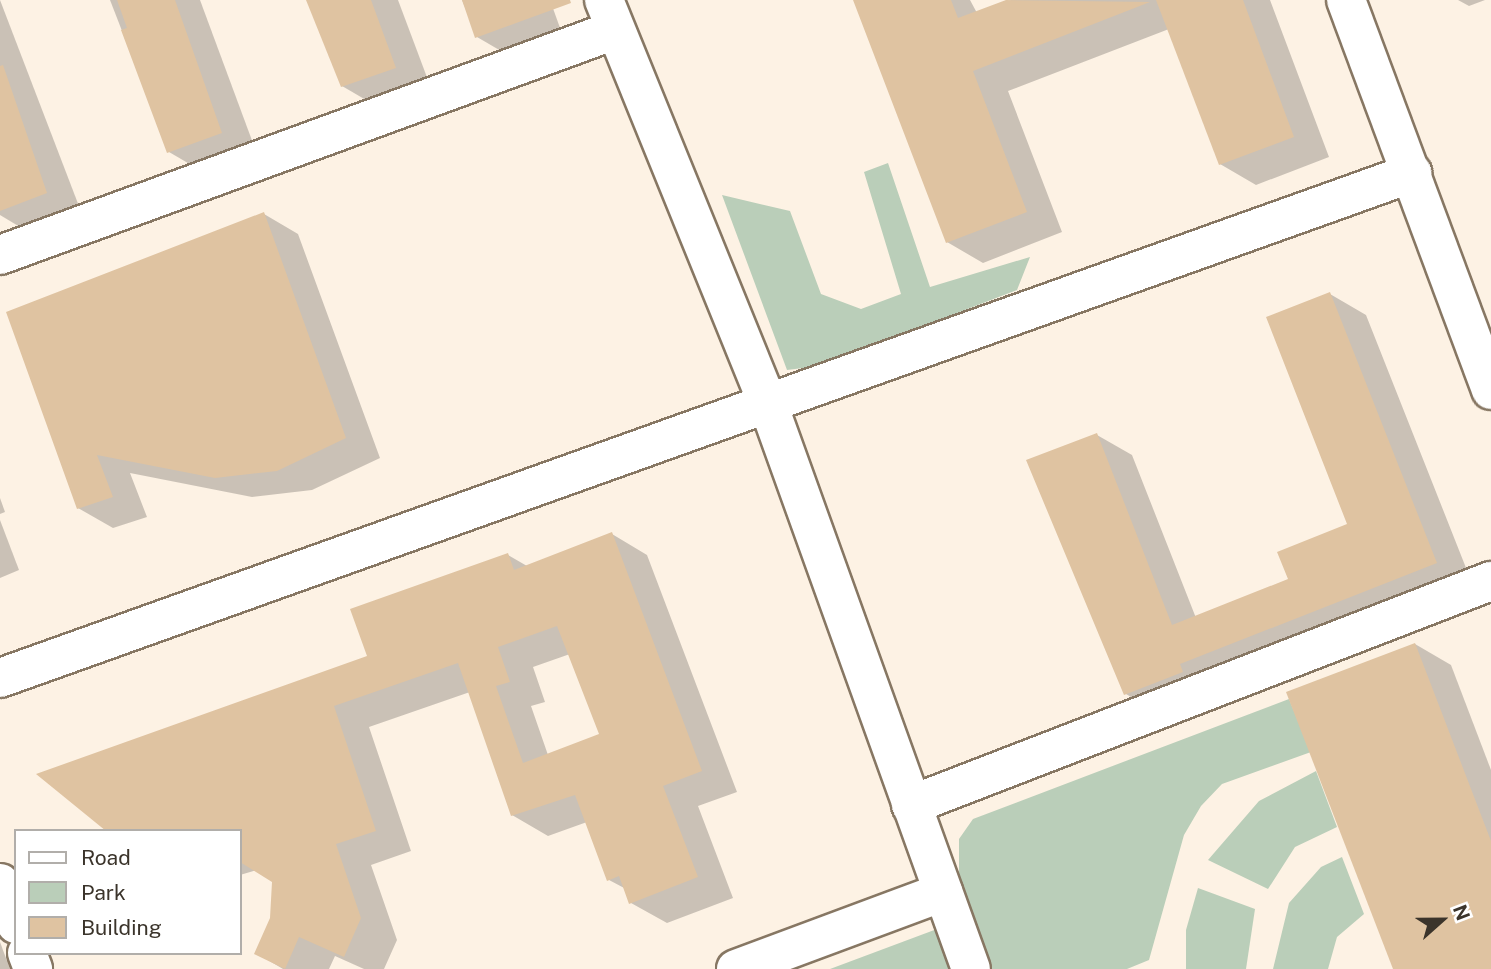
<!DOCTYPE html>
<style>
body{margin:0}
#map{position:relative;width:1491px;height:969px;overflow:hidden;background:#fdf2e4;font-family:"Public Sans",sans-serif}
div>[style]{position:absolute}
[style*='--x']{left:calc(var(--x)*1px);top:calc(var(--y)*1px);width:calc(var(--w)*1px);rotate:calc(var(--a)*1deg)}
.green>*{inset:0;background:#baceb9}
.shadow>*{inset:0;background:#0003}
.building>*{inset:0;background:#dfc3a1}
.roads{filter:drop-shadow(2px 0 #877763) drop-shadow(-2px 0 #877763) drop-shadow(0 2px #877763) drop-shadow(0 -2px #877763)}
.minor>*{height:38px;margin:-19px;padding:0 19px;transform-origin:19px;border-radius:19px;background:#fff}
span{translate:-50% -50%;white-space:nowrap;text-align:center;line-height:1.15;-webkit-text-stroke:5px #fff;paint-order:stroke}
.legend{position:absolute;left:14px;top:829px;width:228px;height:126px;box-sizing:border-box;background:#fff;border:2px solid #b1aeaa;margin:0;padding:9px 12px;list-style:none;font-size:21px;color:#3b342b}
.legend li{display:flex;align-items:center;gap:14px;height:35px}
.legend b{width:35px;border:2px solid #b1aeaa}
.north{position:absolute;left:1407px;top:885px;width:70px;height:70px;-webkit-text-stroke:5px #fff;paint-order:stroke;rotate:69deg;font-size:19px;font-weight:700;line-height:28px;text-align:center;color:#3b342b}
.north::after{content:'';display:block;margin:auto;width:24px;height:32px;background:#3b342b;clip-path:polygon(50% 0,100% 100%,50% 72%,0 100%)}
</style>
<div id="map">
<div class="green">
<div style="clip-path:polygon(888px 163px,930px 287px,1030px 257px,1017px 290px,819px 366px,787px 370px,722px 195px,790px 211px,821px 294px,861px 309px,901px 294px,864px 172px)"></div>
<div style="clip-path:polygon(1289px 699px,1311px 752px,1222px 784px,1201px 806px,1184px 835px,1149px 960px,1127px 969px,992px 969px,959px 883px,959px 839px,973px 819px)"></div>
<div style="clip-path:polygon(1316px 771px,1337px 827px,1295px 847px,1268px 889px,1208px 860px,1259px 801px)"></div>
<div style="clip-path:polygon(1342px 857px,1364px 914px,1337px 937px,1328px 969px,1273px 969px,1289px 903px,1321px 867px)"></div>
<div style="clip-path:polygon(1198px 888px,1255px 909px,1246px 969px,1186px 969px,1186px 930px)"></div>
<div style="clip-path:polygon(937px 929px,952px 969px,830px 969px)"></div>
</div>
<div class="shadow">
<div style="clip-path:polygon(0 0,82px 214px,30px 233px,0 215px)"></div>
<div style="clip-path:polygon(110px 0,200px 0,257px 154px,205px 173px,169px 152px)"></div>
<div style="clip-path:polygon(309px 0,398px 0,431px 88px,378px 107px,342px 86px)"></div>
<div style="clip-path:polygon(462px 0,550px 0,564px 39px,513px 58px,477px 37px)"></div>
<div style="clip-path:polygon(855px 0,970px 0,977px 13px,1011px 0,1270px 0,1329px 157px,1256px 185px,1220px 164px,1169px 29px,1008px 91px,1062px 232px,983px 263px,947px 242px)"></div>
<div style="clip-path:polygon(1458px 0,1485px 0,1469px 6px)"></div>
<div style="clip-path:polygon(264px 214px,298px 234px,380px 458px,312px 490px,252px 497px,130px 473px,147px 517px,113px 528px,78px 508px,8px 313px)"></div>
<div style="clip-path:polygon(1330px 294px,1366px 315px,1472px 583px,1161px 715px,1126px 694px,1097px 435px,1132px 455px,1196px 618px,1290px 580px,1349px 525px)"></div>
<div style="clip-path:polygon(0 498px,5px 512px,0 514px)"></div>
<div style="clip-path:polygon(0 520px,19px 570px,0 578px)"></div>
<div style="clip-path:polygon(evenodd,612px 534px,647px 555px,737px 792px,698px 806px,733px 898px,667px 923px,631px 903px,626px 889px,609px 880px,587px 822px,548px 836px,512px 815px,470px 692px,369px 727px,411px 851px,371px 865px,397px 940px,384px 969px,364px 969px,335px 956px,329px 969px,283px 969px,256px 953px,272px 918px,274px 881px,257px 870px,240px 875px,240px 831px,369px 657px,508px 555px,527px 566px,612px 534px,570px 654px,601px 735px,548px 755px,531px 706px,545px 702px,533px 667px,570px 654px)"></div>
<div style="clip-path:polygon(1415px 644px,1451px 665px,1491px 770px,1491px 969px,1394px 969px)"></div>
<div style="clip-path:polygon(0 942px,10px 969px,0 969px)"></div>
</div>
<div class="building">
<div style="clip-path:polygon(117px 0,175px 0,222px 133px,167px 153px,121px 30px,127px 28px)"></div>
<div style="clip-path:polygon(306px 0,371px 0,396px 68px,341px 87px)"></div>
<div style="clip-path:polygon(462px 0,570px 0,571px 3px,475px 38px)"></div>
<div style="clip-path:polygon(853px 0,951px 0,958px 18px,1006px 0,1150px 2px,973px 71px,1027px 212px,946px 243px)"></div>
<div style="clip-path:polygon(1156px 0,1243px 0,1294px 137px,1219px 165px)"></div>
<div style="clip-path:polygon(3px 65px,47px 193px,0 211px,0 66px)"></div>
<div style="clip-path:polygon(264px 212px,346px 438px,277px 471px,215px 478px,97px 455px,113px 497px,77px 509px,6px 312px)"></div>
<div style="clip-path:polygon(1330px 292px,1437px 563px,1180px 664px,1183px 672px,1124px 695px,1026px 460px,1097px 433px,1172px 625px,1288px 579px,1277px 552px,1347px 524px,1266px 317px)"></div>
<div style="clip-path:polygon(evenodd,612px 532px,702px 771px,663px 786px,698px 877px,629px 904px,619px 876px,607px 881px,575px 795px,511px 816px,458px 663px,334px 706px,376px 831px,336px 844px,361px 918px,344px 957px,299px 937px,285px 969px,254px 954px,270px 918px,272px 882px,240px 862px,240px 831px,106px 831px,36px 774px,367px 656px,350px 609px,508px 553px,514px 570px,612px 532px,557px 626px,599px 734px,523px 763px,496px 686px,510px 682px,498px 647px,557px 626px)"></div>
<div style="clip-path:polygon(1415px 643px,1491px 841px,1491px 969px,1393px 969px,1286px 692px)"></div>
</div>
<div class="roads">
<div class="minor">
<div style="--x:604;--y:0;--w:436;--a:67.9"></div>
<div style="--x:768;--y:404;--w:600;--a:70.24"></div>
<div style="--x:1346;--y:0;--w:416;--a:69.6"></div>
<div style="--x:0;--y:255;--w:655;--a:-20.1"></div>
<div style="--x:0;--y:678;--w:1500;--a:-19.68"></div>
<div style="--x:911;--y:805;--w:622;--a:-21.12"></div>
<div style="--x:0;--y:883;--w:44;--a:68.7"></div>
<div style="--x:27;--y:953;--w:17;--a:69"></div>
<div style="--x:736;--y:969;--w:221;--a:-20.4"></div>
</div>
</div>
<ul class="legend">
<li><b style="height:9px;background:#fff"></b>Road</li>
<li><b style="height:19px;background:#baceb9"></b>Park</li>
<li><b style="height:19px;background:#dfc3a1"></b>Building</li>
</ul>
<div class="north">N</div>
</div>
